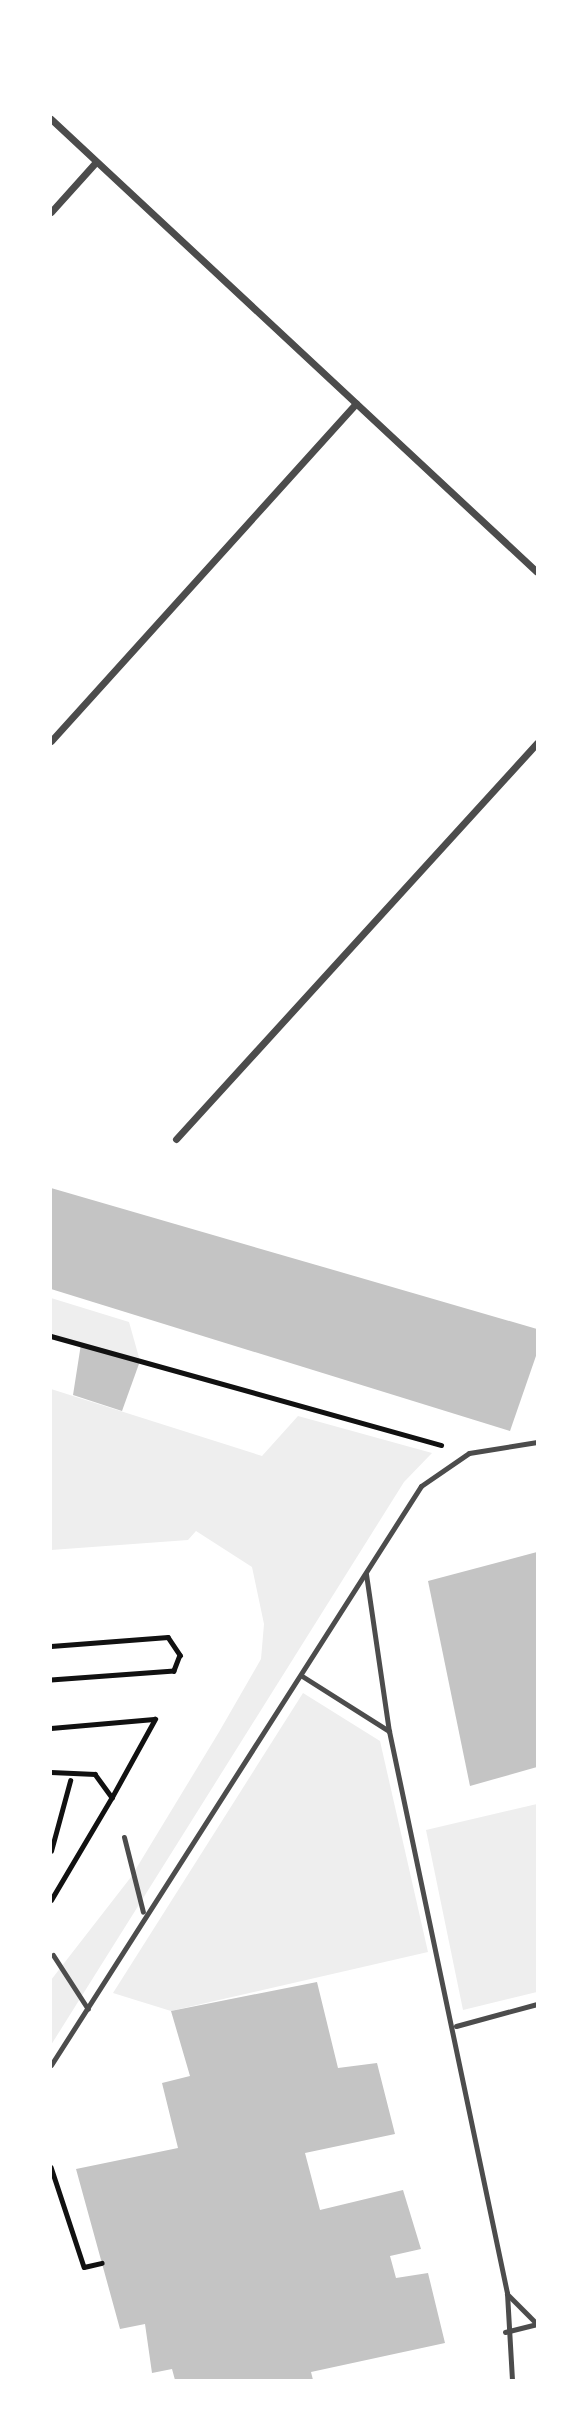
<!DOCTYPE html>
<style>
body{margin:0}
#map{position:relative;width:588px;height:2431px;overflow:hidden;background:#fff;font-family:Figtree,sans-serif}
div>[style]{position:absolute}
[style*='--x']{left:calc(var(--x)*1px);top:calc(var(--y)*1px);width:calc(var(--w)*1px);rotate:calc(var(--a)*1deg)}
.green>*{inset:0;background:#eee}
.building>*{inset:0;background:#c4c4c4}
.path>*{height:4.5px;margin:-2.25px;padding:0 2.25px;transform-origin:2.25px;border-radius:2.25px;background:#111}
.service>*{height:5px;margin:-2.5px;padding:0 2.5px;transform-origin:2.5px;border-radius:2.5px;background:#4c4c4c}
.minor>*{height:7px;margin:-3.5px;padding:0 3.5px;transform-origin:3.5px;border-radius:3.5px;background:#4c4c4c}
span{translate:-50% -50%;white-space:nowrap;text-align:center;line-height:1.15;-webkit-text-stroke:7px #fff;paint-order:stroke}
.frame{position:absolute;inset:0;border:52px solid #fff;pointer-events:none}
</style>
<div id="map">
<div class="green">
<div style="clip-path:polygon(51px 1298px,129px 1322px,140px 1361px,51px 1336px)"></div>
<div style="clip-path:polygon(51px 1389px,262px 1456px,298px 1416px,432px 1453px,404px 1482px,51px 2045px,51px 1980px,131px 1877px,219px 1732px,261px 1659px,264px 1624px,252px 1567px,196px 1531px,188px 1540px,51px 1550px)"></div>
<div style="clip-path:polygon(303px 1693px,380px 1741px,428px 1952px,171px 2011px,113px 1993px)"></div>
<div style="clip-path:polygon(537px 1804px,537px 1992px,463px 2010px,426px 1830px)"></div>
</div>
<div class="building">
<div style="clip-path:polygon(51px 1188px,537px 1329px,537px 1353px,510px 1431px,51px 1289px)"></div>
<div style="clip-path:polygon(81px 1344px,140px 1361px,122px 1411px,73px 1395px)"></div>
<div style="clip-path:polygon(537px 1552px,537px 1767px,470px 1786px,428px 1581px)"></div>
<div style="clip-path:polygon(317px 1982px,338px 2068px,377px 2063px,395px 2134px,305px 2153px,320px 2210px,403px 2190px,421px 2249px,390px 2256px,396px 2278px,428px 2273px,445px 2343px,311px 2372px,313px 2380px,175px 2380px,172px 2369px,152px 2373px,145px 2324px,120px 2329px,76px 2169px,178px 2148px,162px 2083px,190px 2076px,171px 2011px)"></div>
</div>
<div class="path">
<div style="--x:51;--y:1336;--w:405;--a:15.6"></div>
<div style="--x:51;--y:1646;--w:117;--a:-4.4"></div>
<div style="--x:168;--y:1637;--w:22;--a:56"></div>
<div style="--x:180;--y:1655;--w:17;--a:111"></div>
<div style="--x:174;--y:1671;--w:123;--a:175.8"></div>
<div style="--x:51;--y:1728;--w:103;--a:-5"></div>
<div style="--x:51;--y:1772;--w:44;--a:2.6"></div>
<div style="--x:95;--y:1774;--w:29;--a:54"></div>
<div style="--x:112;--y:1797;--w:89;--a:-61.1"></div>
<div style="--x:51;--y:1851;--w:73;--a:-74.8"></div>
<div style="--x:51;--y:1900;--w:120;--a:-59.4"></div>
<div style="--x:51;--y:2167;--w:105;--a:71.7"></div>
<div style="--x:84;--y:2267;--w:18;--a:-13"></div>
</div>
<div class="service">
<div style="--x:366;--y:1574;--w:159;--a:81.7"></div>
<div style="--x:389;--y:1731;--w:574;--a:78.14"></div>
<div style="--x:507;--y:2293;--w:87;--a:86.7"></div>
<div style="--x:302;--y:1676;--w:103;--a:32.3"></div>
<div style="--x:124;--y:1837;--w:77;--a:75.8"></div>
<div style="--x:53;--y:1955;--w:64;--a:57.1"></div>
<div style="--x:456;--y:2026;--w:84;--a:-15.2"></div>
<div style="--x:51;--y:2065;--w:687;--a:-57.42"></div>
<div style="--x:421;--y:1486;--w:58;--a:-34.5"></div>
<div style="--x:469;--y:1453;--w:69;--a:-9.2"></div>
<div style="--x:507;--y:2294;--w:42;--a:45"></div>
<div style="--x:505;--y:2332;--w:33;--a:-14"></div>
</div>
<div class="minor">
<div style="--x:51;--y:119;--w:664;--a:42.99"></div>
<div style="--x:51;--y:212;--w:67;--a:-48"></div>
<div style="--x:51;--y:741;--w:455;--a:-47.9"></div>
<div style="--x:176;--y:1139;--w:536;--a:-47.65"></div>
</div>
<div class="frame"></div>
</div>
